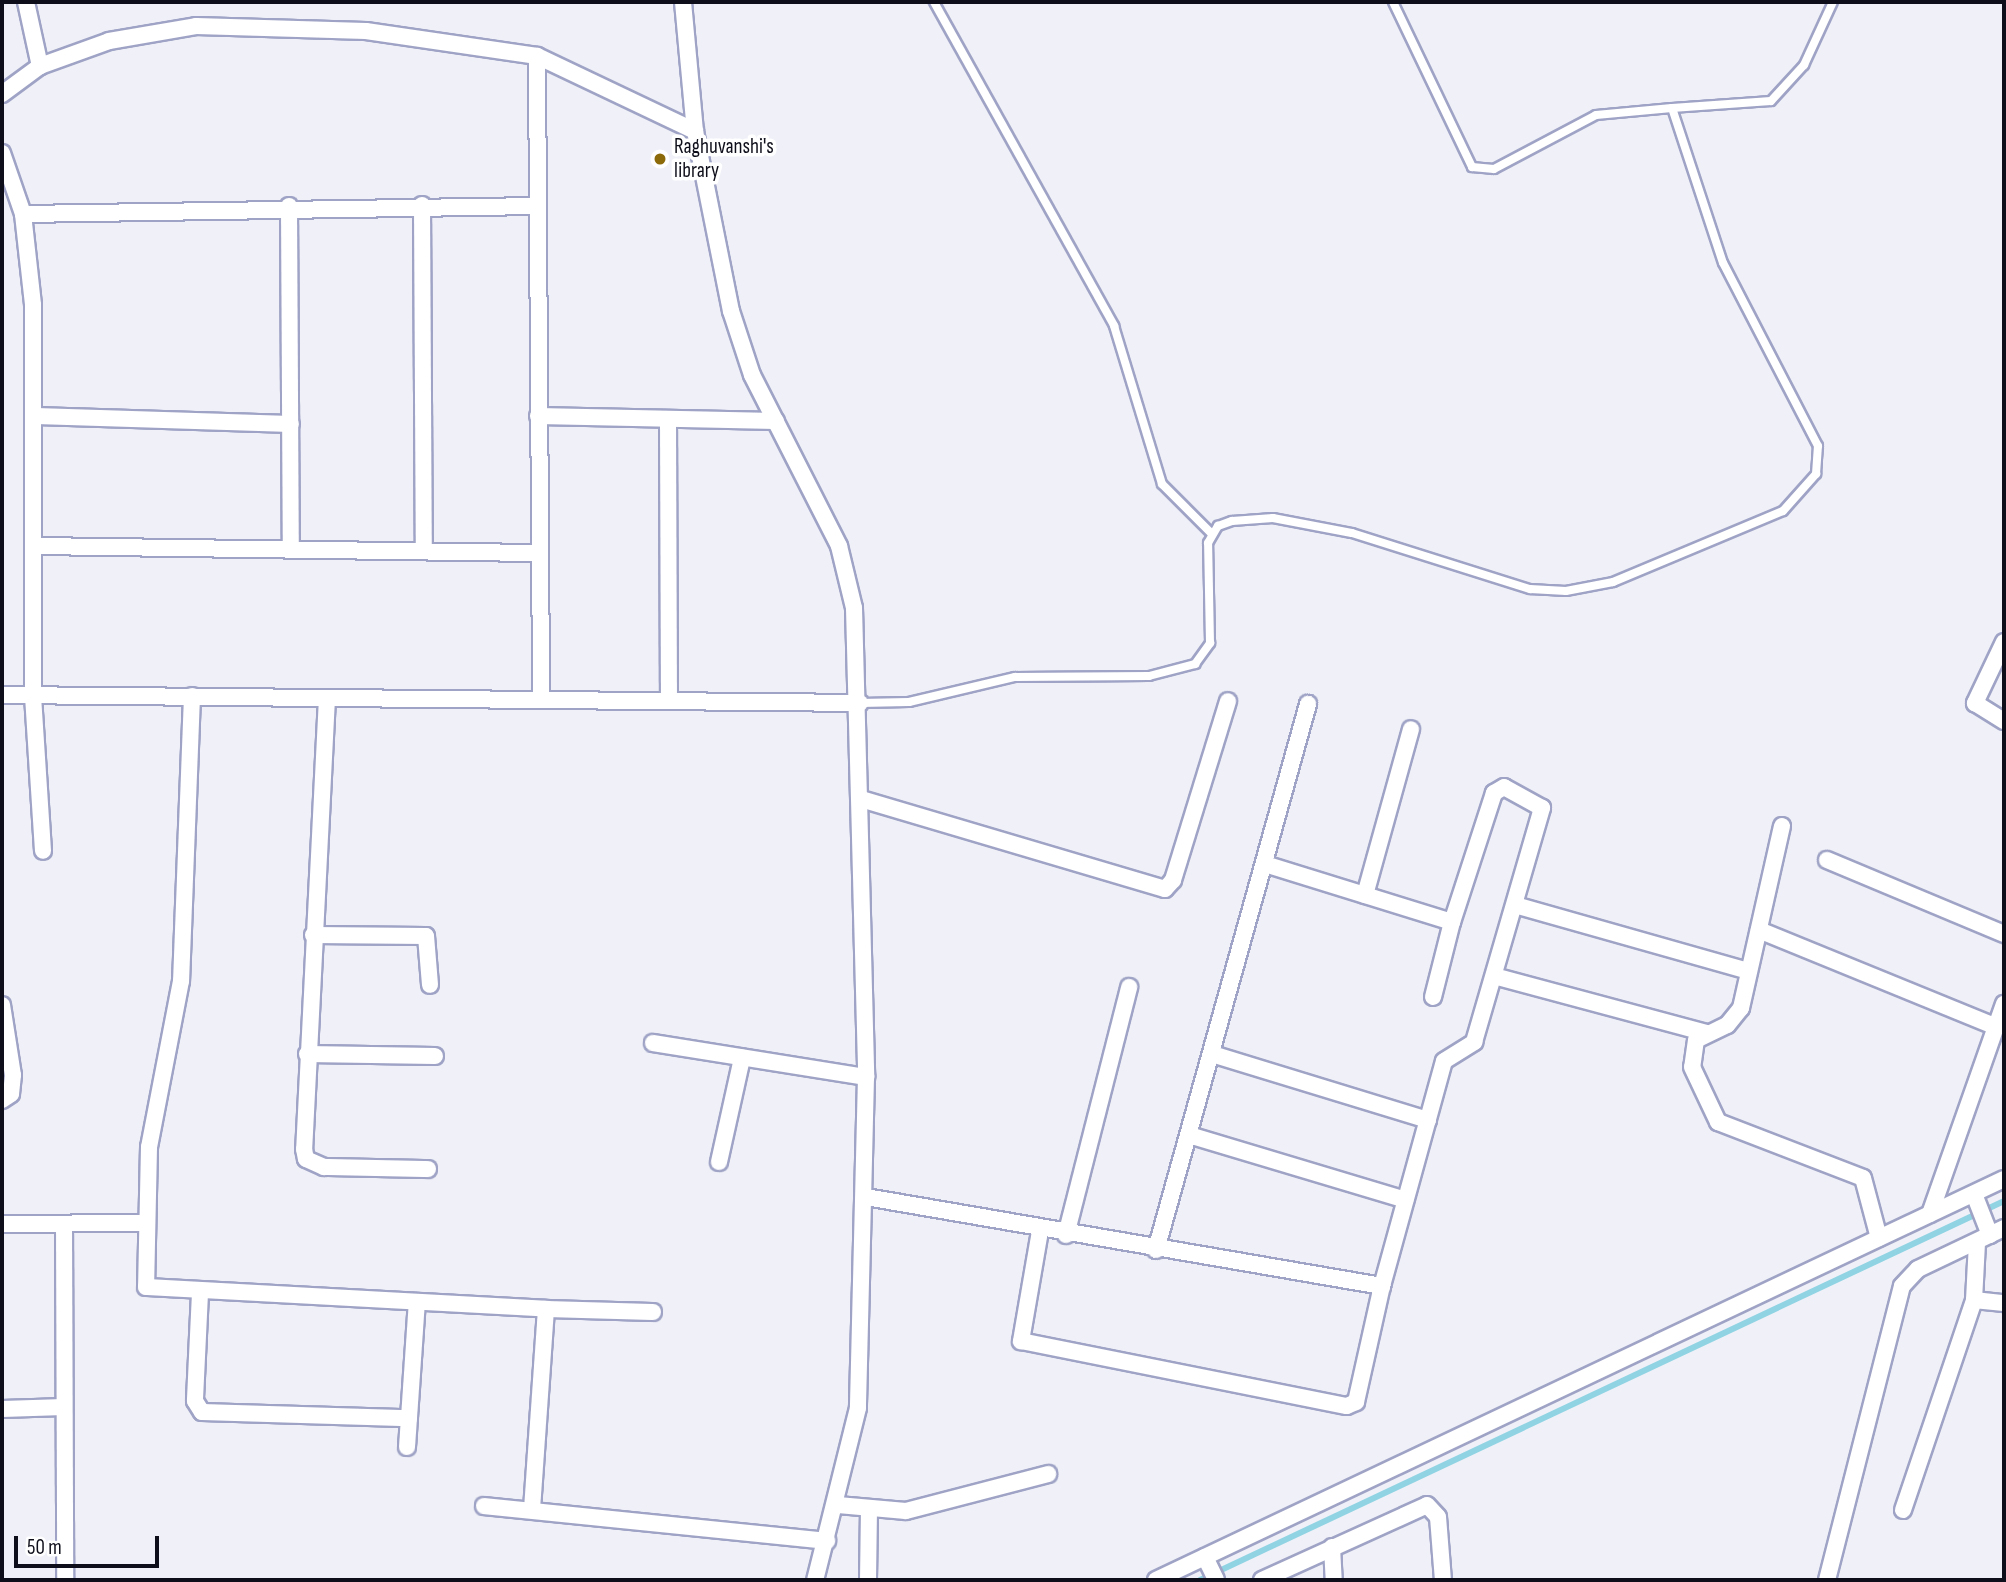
<!DOCTYPE html>
<style>
body{margin:0}
#map{position:relative;width:2006px;height:1582px;overflow:hidden;background:#f0f1f8;font-family:"Sofia Sans Condensed",sans-serif}
div>[style]{position:absolute}
[style*='--x']{left:calc(var(--x)*1px);top:calc(var(--y)*1px);width:calc(var(--w)*1px);rotate:calc(var(--a)*1deg)}
.stream>*{height:6px;margin:-3px;padding:0 3px;transform-origin:3px;border-radius:3px;background:#90d3e3}
.roads{filter:drop-shadow(2px 0 #9fa3c5) drop-shadow(-2px 0 #9fa3c5) drop-shadow(0 2px #9fa3c5) drop-shadow(0 -2px #9fa3c5)}
.service>*{height:8px;margin:-4px;padding:0 4px;transform-origin:4px;border-radius:4px;background:#fff}
.minor>*{height:16px;margin:-8px;padding:0 8px;transform-origin:8px;border-radius:8px;background:#fff}
.dots>*{width:19px;height:19px;translate:-50% -50%;box-sizing:border-box;border:4px solid #fff;border-radius:50%}
span{translate:-50% -50%;white-space:nowrap;text-align:center;line-height:1.15;-webkit-text-stroke:7px #fff;paint-order:stroke}
.poi-label{font-size:21px;color:#0d0e19}
.left{translate:0 -50%;text-align:left}
.frame{position:absolute;inset:0;border:4px solid #0d0e19;pointer-events:none}
.scale{position:absolute;left:14px;top:1536px;width:145px;height:32px;box-sizing:border-box;border:4px solid #0d0e19;border-top:0;padding-left:9px;font-size:21px;line-height:24px;white-space:nowrap;color:#0d0e19;-webkit-text-stroke:5px #fff;paint-order:stroke}
</style>
<div id="map">
<div class="stream">
<div style="--x:1200;--y:1580;--w:889;--a:-25.24"></div>
</div>
<div class="roads">
<div class="service">
<div style="--x:934;--y:2;--w:371;--a:60.9"></div>
<div style="--x:1114;--y:326;--w:165;--a:73.1"></div>
<div style="--x:1162;--y:484;--w:69;--a:45"></div>
<div style="--x:1393;--y:2;--w:183;--a:64.4"></div>
<div style="--x:1472;--y:167;--w:22;--a:5"></div>
<div style="--x:1494;--y:169;--w:115;--a:-27.9"></div>
<div style="--x:1596;--y:115;--w:76;--a:-5.3"></div>
<div style="--x:860;--y:703;--w:49;--a:-1.2"></div>
<div style="--x:909;--y:702;--w:109;--a:-13.3"></div>
<div style="--x:1015;--y:677;--w:134;--a:-0.4"></div>
<div style="--x:1149;--y:676;--w:48;--a:-14.6"></div>
<div style="--x:1195;--y:664;--w:26;--a:-54"></div>
<div style="--x:1210;--y:643;--w:100;--a:-91.1"></div>
<div style="--x:1208;--y:543;--w:20;--a:-60"></div>
<div style="--x:1218;--y:526;--w:15;--a:-20"></div>
<div style="--x:1232;--y:521;--w:41;--a:-4.2"></div>
<div style="--x:1273;--y:518;--w:80;--a:10.8"></div>
<div style="--x:1352;--y:533;--w:187;--a:17.5"></div>
<div style="--x:1530;--y:589;--w:36;--a:3"></div>
<div style="--x:1566;--y:591;--w:48;--a:-10.8"></div>
<div style="--x:1613;--y:582;--w:184;--a:-22.7"></div>
<div style="--x:1783;--y:511;--w:50;--a:-48.3"></div>
<div style="--x:1816;--y:474;--w:28;--a:-86"></div>
<div style="--x:1818;--y:446;--w:206;--a:-117.4"></div>
<div style="--x:1723;--y:263;--w:163;--a:-108.2"></div>
<div style="--x:1672;--y:108;--w:99;--a:-4"></div>
<div style="--x:1771;--y:101;--w:49;--a:-47.5"></div>
<div style="--x:1804;--y:65;--w:69;--a:-65.3"></div>
</div>
<div class="minor">
<div style="--x:26;--y:2;--w:66;--a:77.7"></div>
<div style="--x:683;--y:2;--w:130;--a:84.7"></div>
<div style="--x:695;--y:131;--w:184;--a:78.7"></div>
<div style="--x:731;--y:311;--w:67;--a:71.8"></div>
<div style="--x:752;--y:375;--w:192;--a:63"></div>
<div style="--x:839;--y:546;--w:64;--a:76.4"></div>
<div style="--x:854;--y:608;--w:469;--a:88.5"></div>
<div style="--x:866;--y:1077;--w:331;--a:91.4"></div>
<div style="--x:858;--y:1408;--w:177;--a:104"></div>
<div style="--x:537;--y:56;--w:643;--a:89.64"></div>
<div style="--x:2;--y:94;--w:47;--a:-36.4"></div>
<div style="--x:40;--y:66;--w:73;--a:-19.9"></div>
<div style="--x:109;--y:41;--w:88;--a:-9.8"></div>
<div style="--x:196;--y:26;--w:170;--a:1.7"></div>
<div style="--x:366;--y:31;--w:173;--a:8.3"></div>
<div style="--x:537;--y:56;--w:175;--a:25.4"></div>
<div style="--x:2;--y:153;--w:65;--a:71"></div>
<div style="--x:23;--y:214;--w:92;--a:83.7"></div>
<div style="--x:33;--y:305;--w:391;--a:90"></div>
<div style="--x:33;--y:696;--w:155;--a:86.3"></div>
<div style="--x:422;--y:205;--w:344;--a:89.7"></div>
<div style="--x:289;--y:206;--w:342;--a:89.7"></div>
<div style="--x:23;--y:214;--w:515;--a:-0.89"></div>
<div style="--x:36;--y:416;--w:255;--a:1.8"></div>
<div style="--x:538;--y:416;--w:238;--a:1.2"></div>
<div style="--x:668;--y:419;--w:282;--a:89.8"></div>
<div style="--x:34;--y:546;--w:503;--a:0.8"></div>
<div style="--x:2004;--y:642;--w:68;--a:115.4"></div>
<div style="--x:1975;--y:703;--w:34;--a:32"></div>
<div style="--x:2;--y:695;--w:858;--a:0.53"></div>
<div style="--x:192;--y:696;--w:285;--a:92.2"></div>
<div style="--x:181;--y:981;--w:169;--a:100.9"></div>
<div style="--x:149;--y:1147;--w:140;--a:91.2"></div>
<div style="--x:146;--y:1287;--w:401;--a:3.1"></div>
<div style="--x:546;--y:1309;--w:201;--a:94"></div>
<div style="--x:327;--y:698;--w:452;--a:92.9"></div>
<div style="--x:304;--y:1149;--w:10;--a:79"></div>
<div style="--x:306;--y:1159;--w:20;--a:24"></div>
<div style="--x:324;--y:1167;--w:104;--a:1.1"></div>
<div style="--x:861;--y:799;--w:317;--a:16.5"></div>
<div style="--x:1165;--y:889;--w:12;--a:-48"></div>
<div style="--x:1173;--y:880;--w:187;--a:-72.9"></div>
<div style="--x:1782;--y:826;--w:187;--a:102.7"></div>
<div style="--x:1741;--y:1008;--w:22;--a:129"></div>
<div style="--x:1727;--y:1025;--w:34;--a:154"></div>
<div style="--x:1696;--y:1040;--w:27;--a:98"></div>
<div style="--x:1692;--y:1067;--w:61;--a:64.7"></div>
<div style="--x:1718;--y:1122;--w:155;--a:21.1"></div>
<div style="--x:1863;--y:1178;--w:62;--a:75.1"></div>
<div style="--x:1827;--y:860;--w:192;--a:22.7"></div>
<div style="--x:1365;--y:895;--w:172;--a:-74.5"></div>
<div style="--x:1515;--y:905;--w:243;--a:15.8"></div>
<div style="--x:1759;--y:930;--w:252;--a:22.2"></div>
<div style="--x:313;--y:935;--w:113;--a:0.5"></div>
<div style="--x:426;--y:936;--w:49;--a:85.3"></div>
<div style="--x:1494;--y:976;--w:220;--a:15"></div>
<div style="--x:1433;--y:997;--w:77;--a:-75.8"></div>
<div style="--x:2;--y:1005;--w:71;--a:81.1"></div>
<div style="--x:13;--y:1075;--w:19;--a:96"></div>
<div style="--x:11;--y:1094;--w:11;--a:146"></div>
<div style="--x:653;--y:1043;--w:216;--a:9.1"></div>
<div style="--x:307;--y:1054;--w:128;--a:0.9"></div>
<div style="--x:1212;--y:1054;--w:226;--a:17"></div>
<div style="--x:1189;--y:1135;--w:226;--a:16.7"></div>
<div style="--x:719;--y:1162;--w:107;--a:-77.5"></div>
<div style="--x:1974;--y:1194;--w:44;--a:68.7"></div>
<div style="--x:866;--y:1197;--w:524;--a:9.79"></div>
<div style="--x:1382;--y:1286;--w:233;--a:-74.6"></div>
<div style="--x:1444;--y:1061;--w:36;--a:-32"></div>
<div style="--x:1474;--y:1042;--w:244;--a:-73.8"></div>
<div style="--x:1542;--y:808;--w:43;--a:-151.1"></div>
<div style="--x:1504;--y:787;--w:12;--a:149"></div>
<div style="--x:1494;--y:793;--w:136;--a:108"></div>
<div style="--x:1452;--y:922;--w:196;--a:-162.8"></div>
<div style="--x:1930;--y:1214;--w:223;--a:-70.6"></div>
<div style="--x:2;--y:1224;--w:143;--a:-0.4"></div>
<div style="--x:64;--y:1224;--w:356;--a:89.8"></div>
<div style="--x:1040;--y:1231;--w:112;--a:99.8"></div>
<div style="--x:1021;--y:1341;--w:332;--a:11.3"></div>
<div style="--x:1347;--y:1406;--w:10;--a:-24"></div>
<div style="--x:1356;--y:1402;--w:119;--a:-77.4"></div>
<div style="--x:1066;--y:1235;--w:256;--a:-75.7"></div>
<div style="--x:1156;--y:1250;--w:567;--a:-74.44"></div>
<div style="--x:200;--y:1293;--w:108;--a:92.7"></div>
<div style="--x:195;--y:1401;--w:13;--a:58"></div>
<div style="--x:202;--y:1412;--w:207;--a:1.7"></div>
<div style="--x:1974;--y:1300;--w:30;--a:6"></div>
<div style="--x:546;--y:1309;--w:107;--a:1.6"></div>
<div style="--x:2;--y:1409;--w:62;--a:-1.8"></div>
<div style="--x:407;--y:1447;--w:145;--a:-86.1"></div>
<div style="--x:838;--y:1505;--w:68;--a:5"></div>
<div style="--x:906;--y:1511;--w:147;--a:-14.6"></div>
<div style="--x:484;--y:1506;--w:345;--a:5.8"></div>
<div style="--x:1903;--y:1510;--w:222;--a:-71.3"></div>
<div style="--x:1974;--y:1300;--w:57;--a:-87"></div>
<div style="--x:1332;--y:1547;--w:33;--a:87"></div>
<div style="--x:1205;--y:1557;--w:25;--a:64"></div>
<div style="--x:868;--y:1580;--w:68;--a:-89.2"></div>
<div style="--x:1156;--y:1580;--w:938;--a:-25.31"></div>
<div style="--x:1262;--y:1580;--w:181;--a:-24.4"></div>
<div style="--x:1427;--y:1505;--w:16;--a:47"></div>
<div style="--x:1438;--y:1517;--w:63;--a:85.5"></div>
<div style="--x:1827;--y:1580;--w:303;--a:-75.7"></div>
<div style="--x:1902;--y:1286;--w:23;--a:-47"></div>
<div style="--x:1918;--y:1269;--w:95;--a:-25.5"></div>
</div>
</div>
<div class="dots">
<div style="left:660px;top:159px;background:#8c6909"></div>
</div>
<div class="poi-label">
<span class="left" style="left:674px;top:159px">Raghuvanshi's<br>library</span>
</div>
<div class="frame"></div>
<div class="scale">50 m</div>
</div>
